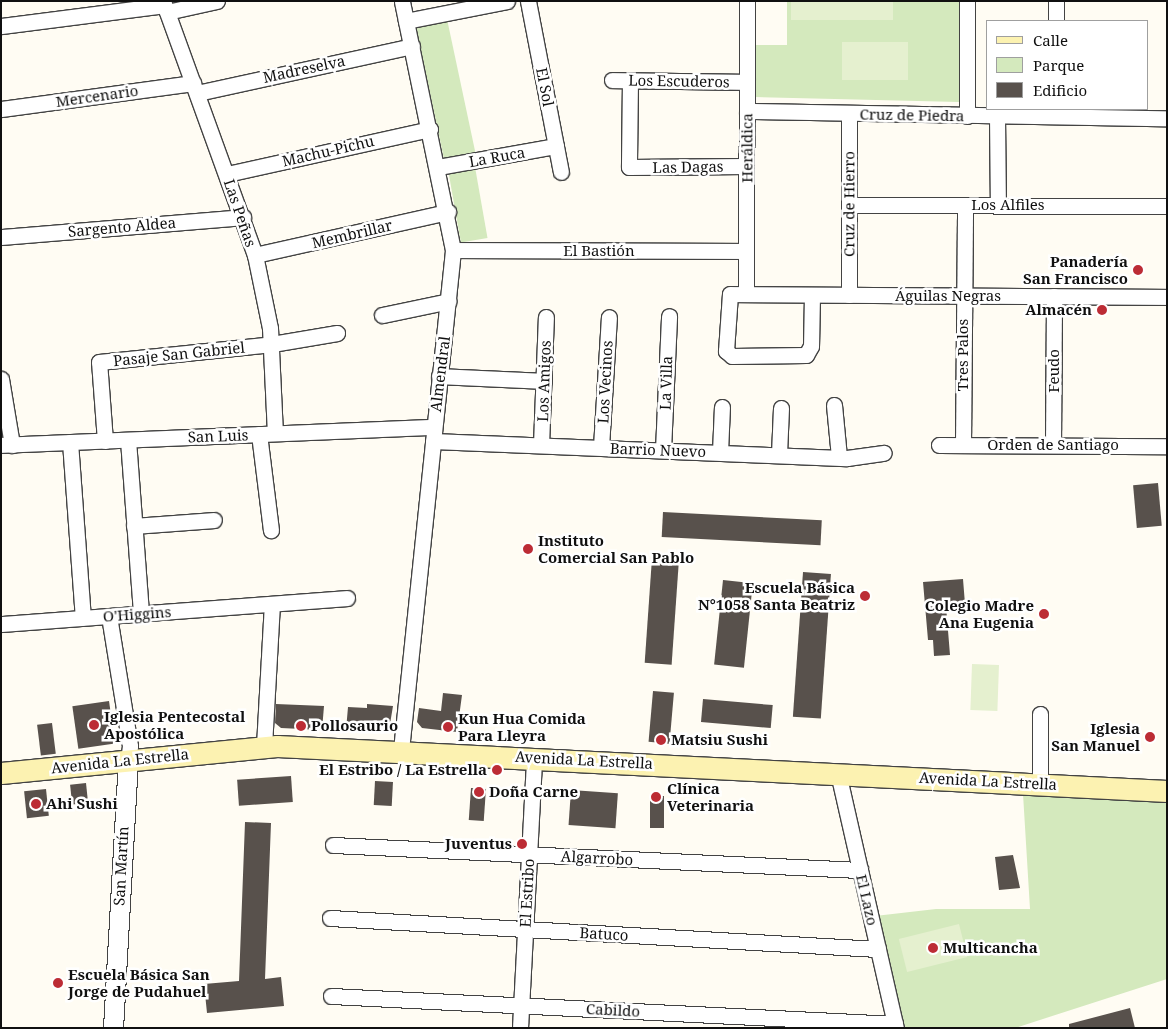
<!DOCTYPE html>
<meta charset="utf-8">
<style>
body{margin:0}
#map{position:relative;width:1168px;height:1029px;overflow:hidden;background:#fffcf3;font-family:"Noto Serif",serif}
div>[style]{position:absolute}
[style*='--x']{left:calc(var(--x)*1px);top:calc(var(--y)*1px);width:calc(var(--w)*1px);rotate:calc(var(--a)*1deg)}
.green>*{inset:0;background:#d4e9bd;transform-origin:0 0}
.pitch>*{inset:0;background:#e5f0cf;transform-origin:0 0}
.building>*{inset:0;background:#58514c;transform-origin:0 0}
.roads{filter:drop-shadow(1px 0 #434343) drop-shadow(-1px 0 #434343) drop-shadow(0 1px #434343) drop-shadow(0 -1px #434343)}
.minor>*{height:15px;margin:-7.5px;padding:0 7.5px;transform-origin:7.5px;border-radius:7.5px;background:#fff}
.tertiary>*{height:19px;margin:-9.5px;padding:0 9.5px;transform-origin:9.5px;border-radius:9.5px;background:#fff}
.secondary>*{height:21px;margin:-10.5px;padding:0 10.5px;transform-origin:10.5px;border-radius:10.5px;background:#fcf2b1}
.dots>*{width:14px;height:14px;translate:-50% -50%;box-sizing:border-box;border:2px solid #fff;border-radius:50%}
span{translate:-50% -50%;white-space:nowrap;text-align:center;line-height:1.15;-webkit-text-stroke:5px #fff;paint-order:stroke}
.street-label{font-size:15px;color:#101010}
.poi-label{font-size:15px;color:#101010;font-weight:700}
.right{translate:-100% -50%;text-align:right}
.left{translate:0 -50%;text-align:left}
.frame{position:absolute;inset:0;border:2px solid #101010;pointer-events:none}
.legend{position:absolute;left:986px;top:20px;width:162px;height:90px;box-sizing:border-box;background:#fff;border:1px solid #9f9f9f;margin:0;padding:6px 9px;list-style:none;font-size:15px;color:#101010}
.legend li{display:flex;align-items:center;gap:10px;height:25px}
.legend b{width:25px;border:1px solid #9f9f9f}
</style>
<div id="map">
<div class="green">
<div style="clip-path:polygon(787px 1px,960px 1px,959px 102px,755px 97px,755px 45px,787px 45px)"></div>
<div style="left:447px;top:19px;width:137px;height:32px;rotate:78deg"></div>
<div style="left:475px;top:167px;width:72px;height:27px;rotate:80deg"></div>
<div style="clip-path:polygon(1023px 794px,1167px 801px,1167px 979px,1015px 1028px,902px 1028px,875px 916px,936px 909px,1030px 909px)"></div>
</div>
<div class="pitch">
<div style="left:791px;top:1px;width:102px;height:19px"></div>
<div style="left:842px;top:42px;width:66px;height:38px"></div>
<div style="left:972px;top:664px;width:27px;height:46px;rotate:2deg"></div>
<div style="left:959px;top:924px;width:34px;height:62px;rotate:76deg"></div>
</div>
<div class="building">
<div style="left:1158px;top:483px;width:43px;height:25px;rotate:85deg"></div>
<div style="left:663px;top:512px;width:159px;height:25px;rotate:3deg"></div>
<div style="left:652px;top:558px;width:27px;height:105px;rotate:4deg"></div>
<div style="left:803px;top:572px;width:28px;height:145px;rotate:4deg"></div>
<div style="clip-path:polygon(963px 579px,965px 604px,946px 606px,950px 655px,934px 656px,933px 640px,928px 640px,923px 582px)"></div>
<div style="left:723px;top:580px;width:30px;height:85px;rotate:6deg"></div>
<div style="left:653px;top:691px;width:21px;height:51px;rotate:5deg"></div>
<div style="clip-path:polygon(443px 693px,462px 695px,457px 732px,422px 728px,417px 722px,419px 708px,441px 711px)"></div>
<div style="left:703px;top:699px;width:70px;height:23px;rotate:5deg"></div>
<div style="left:109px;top:701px;width:43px;height:37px;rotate:82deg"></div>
<div style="clip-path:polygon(276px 704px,324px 706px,322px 730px,281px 728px,275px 723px)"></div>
<div style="clip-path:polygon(367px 704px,393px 706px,390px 724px,383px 732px,346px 730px,348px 707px,367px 708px)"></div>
<div style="left:52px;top:723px;width:31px;height:15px;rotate:83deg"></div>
<div style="left:291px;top:776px;width:26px;height:54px;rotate:86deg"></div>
<div style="left:375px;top:781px;width:18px;height:24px;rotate:3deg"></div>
<div style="left:86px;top:783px;width:20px;height:16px;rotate:84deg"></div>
<div style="left:471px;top:788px;width:15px;height:32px;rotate:4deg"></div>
<div style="left:46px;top:789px;width:27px;height:22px;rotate:84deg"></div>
<div style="left:571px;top:790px;width:47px;height:35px;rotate:4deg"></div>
<div style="left:650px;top:796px;width:14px;height:32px"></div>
<div style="clip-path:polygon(245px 822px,271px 823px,265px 979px,281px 977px,284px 1006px,207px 1013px,204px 984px,239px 981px)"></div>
<div style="clip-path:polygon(1013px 855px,1020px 888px,999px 890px,995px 857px)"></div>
<div style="clip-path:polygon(1130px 1008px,1135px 1028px,1069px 1028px,1069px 1024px)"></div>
</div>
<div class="roads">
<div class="minor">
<div style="--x:163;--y:1;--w:270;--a:70.1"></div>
<div style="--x:255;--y:255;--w:75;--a:78.4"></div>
<div style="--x:270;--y:328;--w:105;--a:87.3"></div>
<div style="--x:528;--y:1;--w:174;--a:79.1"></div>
<div style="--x:167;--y:12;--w:51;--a:-12.4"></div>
<div style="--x:406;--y:21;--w:103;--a:-11.2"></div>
<div style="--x:1056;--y:21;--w:20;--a:-90"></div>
<div style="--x:1;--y:26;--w:164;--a:-7.3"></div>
<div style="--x:612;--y:80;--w:135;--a:0.8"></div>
<div style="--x:630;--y:80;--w:87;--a:90.7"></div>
<div style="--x:629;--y:167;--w:117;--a:-0.5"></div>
<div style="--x:197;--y:93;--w:220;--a:-12.3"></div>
<div style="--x:1;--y:109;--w:194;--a:-7.7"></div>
<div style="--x:747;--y:111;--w:420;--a:1"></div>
<div style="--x:967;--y:116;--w:115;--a:-90"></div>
<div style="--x:997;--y:116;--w:89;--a:89.4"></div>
<div style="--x:438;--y:167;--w:120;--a:-10.1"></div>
<div style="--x:227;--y:174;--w:208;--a:-12.5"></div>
<div style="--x:849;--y:205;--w:318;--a:0.2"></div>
<div style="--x:1;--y:237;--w:243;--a:-4.7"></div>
<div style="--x:453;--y:250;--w:293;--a:0.2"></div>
<div style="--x:255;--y:255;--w:198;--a:-12.6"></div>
<div style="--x:746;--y:294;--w:293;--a:-89.8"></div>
<div style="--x:812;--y:295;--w:51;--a:91.1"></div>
<div style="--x:811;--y:346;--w:10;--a:119"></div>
<div style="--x:806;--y:355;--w:74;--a:179.2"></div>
<div style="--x:732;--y:356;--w:8;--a:-140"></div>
<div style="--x:726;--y:351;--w:57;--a:-86"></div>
<div style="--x:730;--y:294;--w:437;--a:0.4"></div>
<div style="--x:849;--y:295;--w:182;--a:-90"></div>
<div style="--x:382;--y:315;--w:68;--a:-11.8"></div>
<div style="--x:439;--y:376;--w:105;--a:2.7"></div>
<div style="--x:1;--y:379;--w:67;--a:80.5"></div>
<div style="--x:834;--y:405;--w:52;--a:84.5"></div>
<div style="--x:259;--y:434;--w:97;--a:82.9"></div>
<div style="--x:128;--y:440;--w:174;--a:85.7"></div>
<div style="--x:105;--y:441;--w:79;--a:-94.3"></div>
<div style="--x:99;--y:362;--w:174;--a:-5.9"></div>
<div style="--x:272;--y:344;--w:66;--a:-9.6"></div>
<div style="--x:433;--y:441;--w:414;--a:2.4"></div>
<div style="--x:847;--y:458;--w:37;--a:-8"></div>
<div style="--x:70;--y:442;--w:176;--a:85.8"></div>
<div style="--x:1;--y:445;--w:433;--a:-2.4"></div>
<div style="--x:541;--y:445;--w:128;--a:-87.8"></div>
<div style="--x:939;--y:445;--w:228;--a:0.3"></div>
<div style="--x:963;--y:445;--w:240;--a:-89.5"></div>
<div style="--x:1053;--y:445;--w:149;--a:-89.6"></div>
<div style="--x:601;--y:447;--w:130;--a:-86.5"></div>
<div style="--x:663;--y:450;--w:134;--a:-87.4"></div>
<div style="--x:720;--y:452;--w:45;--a:-87.5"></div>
<div style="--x:779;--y:454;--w:46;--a:-87.5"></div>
<div style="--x:134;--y:526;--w:80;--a:-4.3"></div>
<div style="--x:109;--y:616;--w:132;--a:80.8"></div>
<div style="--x:130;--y:746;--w:14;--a:98"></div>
<div style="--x:1;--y:624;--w:347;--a:-4.3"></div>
<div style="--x:1040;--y:714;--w:70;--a:90"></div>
<div style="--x:264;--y:746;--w:142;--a:-86.8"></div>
<div style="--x:401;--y:750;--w:503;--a:-84.06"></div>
<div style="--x:453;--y:250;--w:254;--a:-101.6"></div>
<div style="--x:838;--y:773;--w:262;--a:77.2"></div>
<div style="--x:333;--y:845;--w:528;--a:2.72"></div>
<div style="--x:330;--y:918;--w:549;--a:3.24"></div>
<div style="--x:331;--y:996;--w:565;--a:2.84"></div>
<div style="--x:520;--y:1028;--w:270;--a:-87"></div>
</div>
<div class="tertiary">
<div style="--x:113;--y:1028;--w:268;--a:-86.8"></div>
</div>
<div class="secondary">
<div style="--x:1;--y:773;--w:277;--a:-5.6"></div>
<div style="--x:277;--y:746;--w:891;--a:2.89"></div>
</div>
</div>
<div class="dots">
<div style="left:1138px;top:270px;background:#bc2c35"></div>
<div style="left:1102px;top:310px;background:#bc2c35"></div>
<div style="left:528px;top:549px;background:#bc2c35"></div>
<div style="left:865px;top:596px;background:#bc2c35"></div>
<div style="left:1044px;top:614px;background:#bc2c35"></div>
<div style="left:94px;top:725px;background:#bc2c35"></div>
<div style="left:301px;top:726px;background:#bc2c35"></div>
<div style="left:448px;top:727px;background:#bc2c35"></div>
<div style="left:1150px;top:737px;background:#bc2c35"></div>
<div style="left:661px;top:740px;background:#bc2c35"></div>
<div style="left:497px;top:770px;background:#bc2c35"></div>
<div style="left:479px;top:792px;background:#bc2c35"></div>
<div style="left:656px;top:797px;background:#bc2c35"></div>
<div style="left:36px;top:804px;background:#bc2c35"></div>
<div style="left:522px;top:844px;background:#bc2c35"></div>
<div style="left:933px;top:948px;background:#bc2c35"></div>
<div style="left:58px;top:983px;background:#bc2c35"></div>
</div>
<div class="street-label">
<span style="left:304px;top:69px;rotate:-12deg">Madreselva</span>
<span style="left:679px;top:81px;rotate:1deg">Los Escuderos</span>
<span style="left:545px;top:87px;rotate:79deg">El Sol</span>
<span style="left:97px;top:96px;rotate:-8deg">Mercenario</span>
<span style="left:912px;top:115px;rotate:1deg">Cruz de Piedra</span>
<span style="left:747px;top:148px;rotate:-90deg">Heráldica</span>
<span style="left:328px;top:151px;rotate:-13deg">Machu-Pichu</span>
<span style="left:497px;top:157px;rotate:-10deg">La Ruca</span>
<span style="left:688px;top:167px;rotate:-1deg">Las Dagas</span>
<span style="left:849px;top:204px;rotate:-90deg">Cruz de Hierro</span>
<span style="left:1008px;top:205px">Los Alfiles</span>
<span style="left:240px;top:213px;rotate:71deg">Las Peñas</span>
<span style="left:122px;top:227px;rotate:-5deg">Sargento Aldea</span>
<span style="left:352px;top:234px;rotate:-13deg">Membrillar</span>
<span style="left:599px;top:251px">El Bastión</span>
<span style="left:948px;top:296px">Águilas Negras</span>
<span style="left:179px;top:354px;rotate:-6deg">Pasaje San Gabriel</span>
<span style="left:963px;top:355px;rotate:-90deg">Tres Palos</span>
<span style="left:1054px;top:371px;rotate:-90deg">Feudo</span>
<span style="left:440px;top:374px;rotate:-83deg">Almendral</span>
<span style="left:544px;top:381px;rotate:-88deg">Los Amigos</span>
<span style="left:605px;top:382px;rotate:-87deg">Los Vecinos</span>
<span style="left:666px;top:383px;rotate:-88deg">La Villa</span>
<span style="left:218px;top:436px;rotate:-2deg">San Luis</span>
<span style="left:1053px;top:445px">Orden de Santiago</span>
<span style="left:658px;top:450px;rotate:2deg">Barrio Nuevo</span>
<span style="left:137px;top:614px;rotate:-4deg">O'Higgins</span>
<span style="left:584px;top:760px;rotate:3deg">Avenida La Estrella</span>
<span style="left:120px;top:761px;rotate:-6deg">Avenida La Estrella</span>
<span style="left:988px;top:781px;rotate:3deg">Avenida La Estrella</span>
<span style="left:597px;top:858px;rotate:3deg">Algarrobo</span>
<span style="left:121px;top:866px;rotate:-87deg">San Martín</span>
<span style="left:527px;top:893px;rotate:-87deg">El Estribo</span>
<span style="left:867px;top:900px;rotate:77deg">El Lazo</span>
<span style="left:604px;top:934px;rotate:3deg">Batuco</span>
<span style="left:613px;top:1010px;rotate:3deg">Cabildo</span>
</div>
<div class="poi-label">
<span class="right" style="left:1128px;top:270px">Panadería<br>San Francisco</span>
<span class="right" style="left:1092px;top:310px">Almacén</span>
<span class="left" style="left:538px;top:549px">Instituto<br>Comercial San Pablo</span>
<span class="right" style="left:855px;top:596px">Escuela Básica<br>N°1058 Santa Beatriz</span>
<span class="right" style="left:1034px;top:614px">Colegio Madre<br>Ana Eugenia</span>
<span class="left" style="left:104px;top:725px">Iglesia Pentecostal<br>Apostólica</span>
<span class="left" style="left:458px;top:727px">Kun Hua Comida<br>Para Lleyra</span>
<span class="left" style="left:311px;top:726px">Pollosaurio</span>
<span class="right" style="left:1140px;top:737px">Iglesia<br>San Manuel</span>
<span class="left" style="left:671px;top:740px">Matsiu Sushi</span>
<span class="right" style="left:487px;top:770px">El Estribo / La Estrella</span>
<span class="left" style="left:667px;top:797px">Clínica<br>Veterinaria</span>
<span class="left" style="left:489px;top:792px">Doña Carne</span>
<span class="left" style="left:46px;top:804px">Ahi Sushi</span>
<span class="right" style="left:512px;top:844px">Juventus</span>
<span class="left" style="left:943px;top:948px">Multicancha</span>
<span class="left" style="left:68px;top:983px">Escuela Básica San<br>Jorge de Pudahuel</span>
</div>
<div class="frame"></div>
<ul class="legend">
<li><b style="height:6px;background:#fcf2b1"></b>Calle</li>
<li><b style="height:14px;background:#d4e9bd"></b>Parque</li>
<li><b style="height:14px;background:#58514c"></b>Edificio</li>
</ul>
</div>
